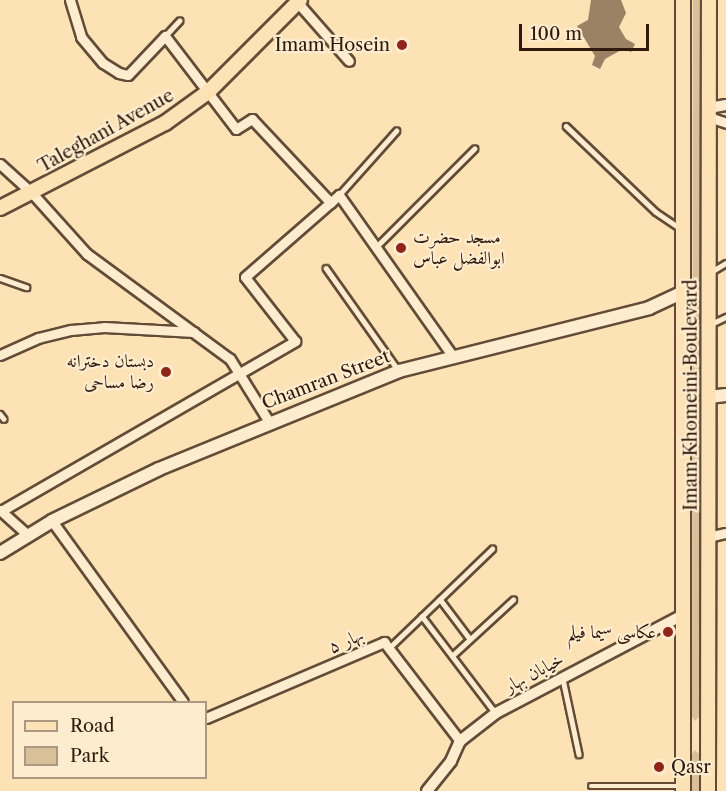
<!DOCTYPE html>
<meta charset="utf-8">
<style>
body{margin:0}
#map{position:relative;width:726px;height:791px;overflow:hidden;background:#fde2b5;font-family:"Libre Caslon Text",Amiri,serif}
div>[style]{position:absolute}
[style*='--x']{left:calc(var(--x)*1px);top:calc(var(--y)*1px);width:calc(var(--w)*1px);rotate:calc(var(--a)*1deg)}
.green>*{inset:0;background:#dac098}
.building>*{inset:0;background:#9b8264}
.roads{filter:drop-shadow(2px 0 #634c37) drop-shadow(-2px 0 #634c37) drop-shadow(0 2px #634c37) drop-shadow(0 -2px #634c37)}
.service>*{height:4.5px;margin:-2.25px;padding:0 2.25px;transform-origin:2.25px;border-radius:2.25px;background:#feeccf}
.minor>*{height:9px;margin:-4.5px;padding:0 4.5px;transform-origin:4.5px;border-radius:4.5px;background:#feeccf}
.tertiary>*{height:10px;margin:-5px;padding:0 5px;transform-origin:5px;border-radius:5px;background:#feeccf}
.secondary>*{height:12px;margin:-6px;padding:0 6px;transform-origin:6px;border-radius:6px;background:#feeccf}
.primary>*{height:14px;margin:-7px;padding:0 7px;transform-origin:7px;border-radius:7px;background:#fde2b5}
.dots>*{width:16px;height:16px;translate:-50% -50%;box-sizing:border-box;border:3px solid #feeccf;border-radius:50%}
span{translate:-50% -50%;white-space:nowrap;text-align:center;line-height:1.15;-webkit-text-stroke:4.5px #feeccf;paint-order:stroke}
.poi-label{font-size:18px;color:#301a0d}
.right{translate:-100% -50%;text-align:right}
.left{translate:0 -50%;text-align:left}
.street-label{font-size:18px;color:#301a0d}
.legend{position:absolute;left:12px;top:701px;width:195px;height:78px;box-sizing:border-box;background:#feeccf;border:2px solid #ac9881;margin:0;padding:8px 10px;list-style:none;font-size:18px;color:#301a0d}
.legend li{display:flex;align-items:center;gap:12px;height:30px}
.legend b{width:30px;border:2px solid #ac9881}
.scale{position:absolute;left:519px;top:24px;width:130px;height:27px;box-sizing:border-box;border:3px solid #301a0d;border-top:0;padding-left:8px;font-size:18px;line-height:21px;white-space:nowrap;color:#301a0d;-webkit-text-stroke:4px #feeccf;paint-order:stroke}
</style>
<div id="map">
<div class="green">
<div style="clip-path:polygon(693px 0,700px 0,699px 717px,695px 721px,692px 717px)"></div>
<div style="clip-path:polygon(695px 750px,699px 754px,699px 791px,692px 791px,692px 754px)"></div>
</div>
<div class="building">
<div style="clip-path:polygon(591px 0,621px 0,626px 13px,619px 27px,626px 39px,635px 44px,631px 52px,623px 49px,605px 59px,600px 69px,592px 65px,595px 56px,577px 26px,588px 20px)"></div>
</div>
<div class="roads">
<div class="service">
<div style="--x:165;--y:36;--w:21;--a:-47"></div>
<div style="--x:566;--y:126;--w:124;--a:43.7"></div>
<div style="--x:656;--y:212;--w:30;--a:34"></div>
<div style="--x:339;--y:195;--w:86;--a:-48.3"></div>
<div style="--x:376;--y:247;--w:139;--a:-45"></div>
<div style="--x:326;--y:268;--w:126;--a:54.7"></div>
<div style="--x:711;--y:272;--w:17;--a:-31"></div>
<div style="--x:0;--y:278;--w:28;--a:19"></div>
<div style="--x:711;--y:324;--w:17;--a:-25"></div>
<div style="--x:0;--y:414;--w:6;--a:51"></div>
<div style="--x:440;--y:599;--w:50;--a:53.1"></div>
<div style="--x:422;--y:616;--w:121;--a:52.8"></div>
<div style="--x:389;--y:648;--w:143;--a:-43.9"></div>
<div style="--x:452;--y:656;--w:83;--a:-42.6"></div>
<div style="--x:563;--y:679;--w:77;--a:78"></div>
<div style="--x:591;--y:786;--w:89;--a:0"></div>
</div>
<div class="minor">
<div style="--x:70;--y:0;--w:39;--a:73"></div>
<div style="--x:81;--y:37;--w:34;--a:50"></div>
<div style="--x:103;--y:63;--w:19;--a:32"></div>
<div style="--x:119;--y:73;--w:9;--a:13"></div>
<div style="--x:128;--y:75;--w:54;--a:-46.5"></div>
<div style="--x:165;--y:36;--w:117;--a:52.6"></div>
<div style="--x:236;--y:129;--w:19;--a:-32"></div>
<div style="--x:252;--y:119;--w:115;--a:46.8"></div>
<div style="--x:298;--y:3;--w:77;--a:48.7"></div>
<div style="--x:709;--y:117;--w:18;--a:19"></div>
<div style="--x:0;--y:164;--w:43;--a:42.2"></div>
<div style="--x:32;--y:193;--w:82;--a:48"></div>
<div style="--x:87;--y:254;--w:177;--a:36.3"></div>
<div style="--x:230;--y:359;--w:74;--a:58.2"></div>
<div style="--x:0;--y:355;--w:42;--a:-24.1"></div>
<div style="--x:38;--y:338;--w:34;--a:-14"></div>
<div style="--x:71;--y:330;--w:33;--a:-5"></div>
<div style="--x:104;--y:327;--w:90;--a:3.2"></div>
<div style="--x:0;--y:510;--w:38;--a:42"></div>
<div style="--x:1;--y:511;--w:340;--a:-30"></div>
<div style="--x:295;--y:341;--w:81;--a:-128"></div>
<div style="--x:245;--y:277;--w:125;--a:-41.1"></div>
<div style="--x:339;--y:195;--w:196;--a:54.8"></div>
<div style="--x:52;--y:521;--w:223;--a:54.1"></div>
<div style="--x:708;--y:537;--w:18;--a:-13"></div>
<div style="--x:206;--y:718;--w:194;--a:-23.1"></div>
<div style="--x:384;--y:642;--w:125;--a:52.5"></div>
</div>
<div class="tertiary">
<div style="--x:709;--y:108;--w:17;--a:-10"></div>
<div style="--x:427;--y:791;--w:38;--a:-51"></div>
<div style="--x:451;--y:761;--w:22;--a:-66"></div>
<div style="--x:460;--y:741;--w:46;--a:-37.9"></div>
<div style="--x:496;--y:713;--w:211;--a:-27.7"></div>
</div>
<div class="secondary">
<div style="--x:709;--y:397;--w:17;--a:-7"></div>
<div style="--x:0;--y:553;--w:61;--a:-31.6"></div>
<div style="--x:52;--y:521;--w:119;--a:-25.9"></div>
<div style="--x:159;--y:469;--w:259;--a:-22.2"></div>
<div style="--x:399;--y:371;--w:258;--a:-14.1"></div>
<div style="--x:649;--y:308;--w:38;--a:-25"></div>
</div>
<div class="primary">
<div style="--x:0;--y:208;--w:186;--a:-27.3"></div>
<div style="--x:165;--y:123;--w:53;--a:-35.8"></div>
<div style="--x:208;--y:92;--w:130;--a:-45"></div>
<div style="--x:683;--y:791;--w:791;--a:-90"></div>
<div style="--x:708;--y:791;--w:791;--a:-89.93"></div>
</div>
</div>
<div class="dots">
<div style="left:402px;top:45px;background:#8f2418"></div>
<div style="left:401px;top:248px;background:#8f2418"></div>
<div style="left:166px;top:372px;background:#8f2418"></div>
<div style="left:668px;top:632px;background:#8f2418"></div>
<div style="left:659px;top:767px;background:#8f2418"></div>
</div>
<div class="poi-label">
<span class="right" style="left:390px;top:45px">Imam Hosein</span>
<span class="left" style="left:413px;top:248px">مسجد حضرت<br>ابوالفضل عباس</span>
<span class="right" style="left:154px;top:372px">دبستان دخترانه<br>رضا مساحی</span>
<span class="right" style="left:656px;top:632px">عکاسی سیما فیلم</span>
<span class="left" style="left:671px;top:767px">Qasr</span>
</div>
<div class="street-label">
<span style="left:106px;top:131px;rotate:-29deg">Taleghani Avenue</span>
<span style="left:326px;top:380px;rotate:-21deg">Chamran Street</span>
<span style="left:691px;top:395px;rotate:-90deg">Imam Khomeini Boulevard</span>
<span style="left:346px;top:641px;rotate:-23deg">بهار ۵</span>
<span style="left:534px;top:673px;rotate:-28deg">خیابان بهار</span>
</div>
<ul class="legend">
<li><b style="height:8px;background:#fde2b5"></b>Road</li>
<li><b style="height:16px;background:#dac098"></b>Park</li>
</ul>
<div class="scale">100 m</div>
</div>
